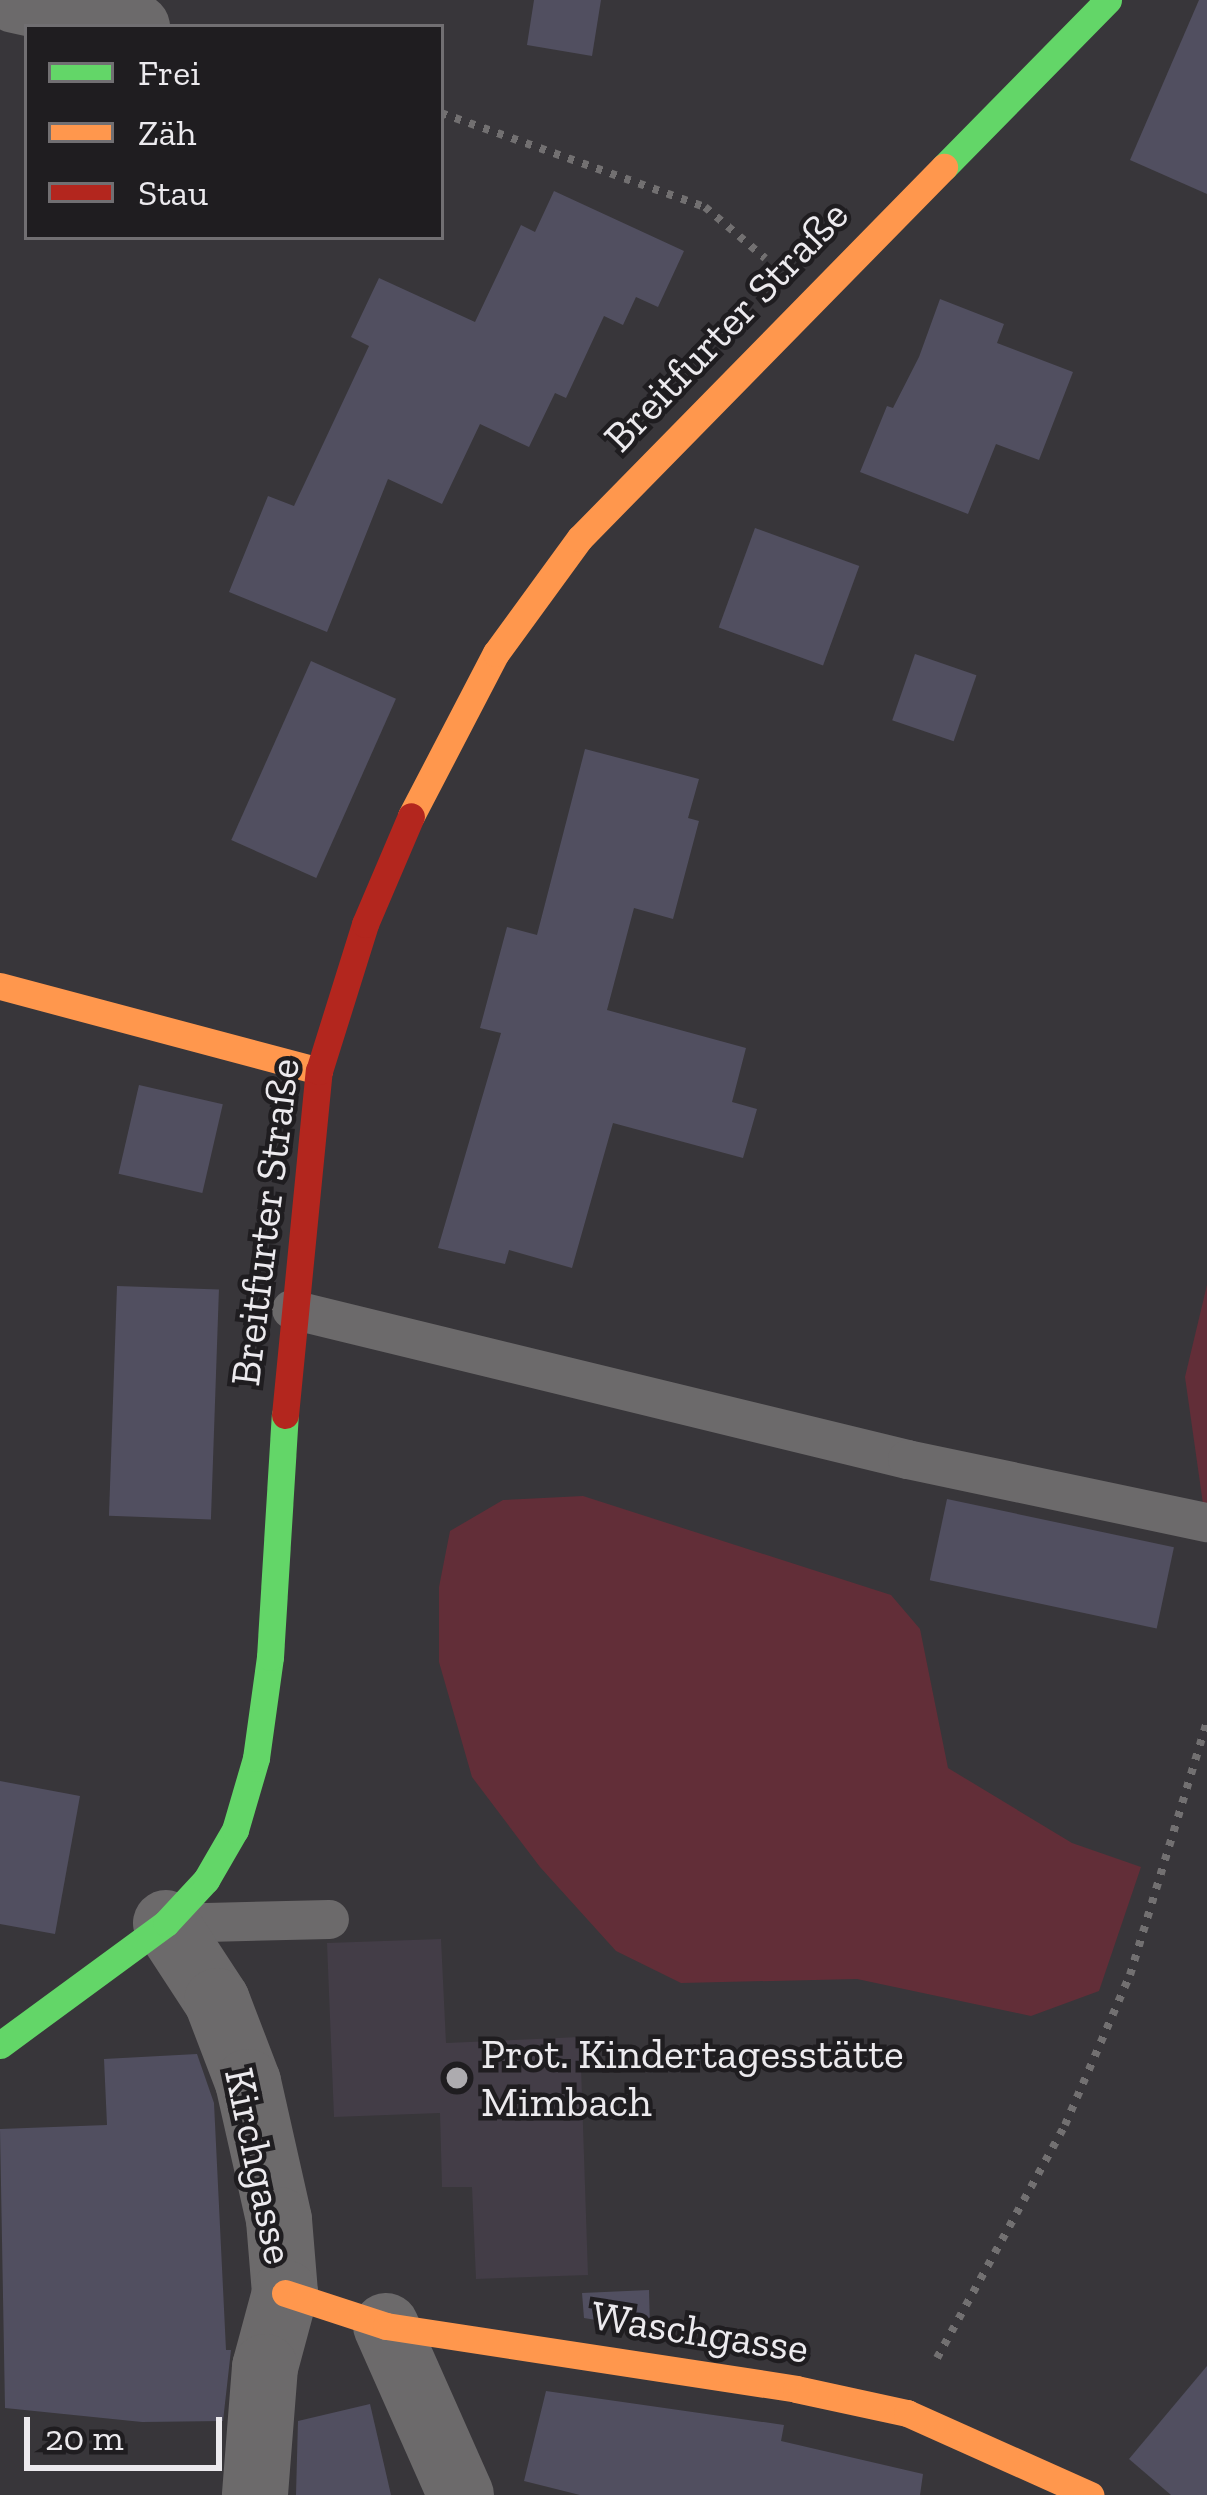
<!DOCTYPE html>
<meta charset="utf-8">
<style>
body{margin:0}
#map{position:relative;width:1207px;height:2495px;overflow:hidden;background:#38363a;font-family:"Zilla Slab",serif}
div>[style]{position:absolute}
[style*='--x']{left:calc(var(--x)*1px);top:calc(var(--y)*1px);width:calc(var(--w)*1px);rotate:calc(var(--a)*1deg)}
.built>*{inset:0;background:#433d47}
.green>*{inset:0;background:#622e38}
.building>*{inset:0;background:#514f60;transform-origin:0 0}
.path>*{height:8px;margin-top:-4px;transform-origin:0;background:repeating-linear-gradient(90deg,#727071 0 6px,transparent 0 15px)}
.lane>*{height:39px;margin:-19.5px;padding:0 19.5px;transform-origin:19.5px;border-radius:19.5px;background:#6c6a6b}
.street>*{height:66px;margin:-33px;padding:0 33px;transform-origin:33px;border-radius:33px;background:#6c6a6b}
.fast>*{height:27px;margin:-13.5px;padding:0 13.5px;transform-origin:13.5px;border-radius:13.5px;background:#63d668}
.slow>*{height:27px;margin:-13.5px;padding:0 13.5px;transform-origin:13.5px;border-radius:13.5px;background:#ff974d}
.jam>*{height:27px;margin:-13.5px;padding:0 13.5px;transform-origin:13.5px;border-radius:13.5px;background:#b3261e}
.dots>*{width:33px;height:33px;translate:-50% -50%;box-sizing:border-box;border:6px solid #1f1d20;border-radius:50%}
span{translate:-50% -50%;white-space:nowrap;text-align:center;line-height:1.15;-webkit-text-stroke:9px #1f1d20;paint-order:stroke}
.street-label{font-size:42px;color:#eceaee}
.poi-label{font-size:42px;color:#eceaee}
.left{translate:0 -50%;text-align:left}
.legend{position:absolute;left:24px;top:24px;width:420px;height:216px;box-sizing:border-box;background:#1f1d20;border:3px solid #716f72;margin:0;padding:15px 21px;list-style:none;font-size:36px;color:#eceaee}
.legend li{display:flex;align-items:center;gap:24px;height:60px}
.legend b{width:60px;border:3px solid #716f72}
.scale{position:absolute;left:24px;top:2417px;width:198px;height:54px;box-sizing:border-box;border:6px solid #eceaee;border-top:0;padding-left:15px;font-size:36px;line-height:42px;white-space:nowrap;color:#eceaee;-webkit-text-stroke:9px #1f1d20;paint-order:stroke}
</style>
<div id="map">
<div class="built">
<div style="clip-path:polygon(441px 1939px,446px 2043px,580px 2037px,588px 2275px,476px 2279px,472px 2187px,442px 2187px,440px 2113px,334px 2117px,327px 1943px)"></div>
</div>
<div class="green">
<div style="clip-path:polygon(1207px 1285px,1207px 1532px,1185px 1377px)"></div>
<div style="clip-path:polygon(583px 1496px,891px 1595px,920px 1629px,948px 1768px,1072px 1843px,1141px 1867px,1099px 1991px,1031px 2016px,857px 1979px,681px 1983px,616px 1951px,540px 1867px,472px 1777px,439px 1662px,439px 1587px,450px 1531px,503px 1500px)"></div>
</div>
<div class="building">
<div style="clip-path:polygon(534px 0,601px 0,592px 56px,527px 45px)"></div>
<div style="clip-path:polygon(1199px 0,1207px 0,1207px 194px,1130px 160px)"></div>
<div style="clip-path:polygon(554px 191px,684px 251px,658px 307px,636px 297px,623px 325px,604px 316px,566px 398px,555px 393px,529px 447px,480px 424px,442px 504px,388px 479px,327px 632px,229px 592px,268px 496px,294px 506px,369px 346px,351px 337px,379px 278px,475px 322px,521px 225px,535px 232px)"></div>
<div style="clip-path:polygon(940px 299px,1004px 324px,997px 343px,1073px 372px,1039px 460px,996px 444px,968px 514px,860px 472px,887px 406px,893px 408px,919px 357px)"></div>
<div style="left:755px;top:528px;width:111px;height:106px;rotate:20deg"></div>
<div style="left:915px;top:654px;width:65px;height:70px;rotate:19deg"></div>
<div style="left:311px;top:661px;width:93px;height:196px;rotate:24deg"></div>
<div style="clip-path:polygon(585px 749px,699px 779px,688px 818px,699px 821px,673px 919px,634px 908px,607px 1010px,746px 1048px,732px 1102px,757px 1109px,743px 1158px,613px 1123px,572px 1268px,509px 1250px,505px 1264px,438px 1248px,501px 1033px,480px 1028px,507px 927px,537px 935px)"></div>
<div style="left:139px;top:1085px;width:86px;height:91px;rotate:13deg"></div>
<div style="left:117px;top:1286px;width:102px;height:230px;rotate:2deg"></div>
<div style="left:947px;top:1499px;width:232px;height:83px;rotate:12deg"></div>
<div style="clip-path:polygon(0 1781px,80px 1796px,55px 1934px,0 1924px)"></div>
<div style="clip-path:polygon(197px 2054px,214px 2103px,226px 2350px,231px 2350px,223px 2421px,142px 2422px,5px 2408px,0 2129px,107px 2125px,104px 2059px)"></div>
<div style="clip-path:polygon(649px 2290px,650px 2329px,584px 2318px,582px 2293px)"></div>
<div style="clip-path:polygon(1207px 2366px,1207px 2495px,1171px 2495px,1129px 2459px)"></div>
<div style="clip-path:polygon(546px 2391px,784px 2425px,781px 2441px,923px 2474px,920px 2495px,580px 2495px,524px 2481px)"></div>
<div style="clip-path:polygon(370px 2404px,391px 2495px,296px 2495px,298px 2421px)"></div>
</div>
<div class="path">
<div style="--x:441;--y:113;--w:280;--a:19.6"></div>
<div style="--x:705;--y:207;--w:79;--a:40.4"></div>
<div style="--x:937;--y:2358;--w:266;--a:-61.2"></div>
<div style="--x:1065;--y:2125;--w:163;--a:-66.6"></div>
<div style="--x:1130;--y:1975;--w:265;--a:-73.1"></div>
</div>
<div class="lane">
<div style="--x:291;--y:1309;--w:634;--a:13.69"></div>
<div style="--x:907;--y:1459;--w:307;--a:11.9"></div>
<div style="--x:166;--y:1923;--w:163;--a:-1.4"></div>
</div>
<div class="street">
<div style="--x:15;--y:0;--w:125;--a:12.5"></div>
<div style="--x:166;--y:1923;--w:93;--a:56.8"></div>
<div style="--x:217;--y:2001;--w:87;--a:69.1"></div>
<div style="--x:248;--y:2082;--w:141;--a:77.3"></div>
<div style="--x:279;--y:2220;--w:73;--a:85.3"></div>
<div style="--x:285;--y:2293;--w:77;--a:105.1"></div>
<div style="--x:265;--y:2367;--w:128;--a:94.5"></div>
<div style="--x:386;--y:2326;--w:185;--a:66.1"></div>
</div>
<div class="fast">
<div style="--x:944;--y:167;--w:234;--a:-45.5"></div>
<div style="--x:0;--y:2045;--w:206;--a:-36.3"></div>
<div style="--x:166;--y:1923;--w:59;--a:-47.1"></div>
<div style="--x:206;--y:1880;--w:58;--a:-59.9"></div>
<div style="--x:235;--y:1830;--w:75;--a:-73.7"></div>
<div style="--x:256;--y:1758;--w:102;--a:-82.1"></div>
<div style="--x:270;--y:1657;--w:242;--a:-86.5"></div>
</div>
<div class="slow">
<div style="--x:411;--y:816;--w:184;--a:-62.5"></div>
<div style="--x:496;--y:653;--w:142;--a:-53.9"></div>
<div style="--x:580;--y:538;--w:520;--a:-45.55"></div>
<div style="--x:0;--y:986;--w:330;--a:14.9"></div>
<div style="--x:285;--y:2293;--w:106;--a:18.1"></div>
<div style="--x:386;--y:2326;--w:415;--a:8.7"></div>
<div style="--x:796;--y:2389;--w:114;--a:12.2"></div>
<div style="--x:907;--y:2413;--w:201;--a:24.1"></div>
</div>
<div class="jam">
<div style="--x:285;--y:1415;--w:346;--a:-84.4"></div>
<div style="--x:319;--y:1071;--w:154;--a:-72.6"></div>
<div style="--x:365;--y:924;--w:117;--a:-66.9"></div>
</div>
<div class="dots">
<div style="left:457px;top:2078px;background:#adabaf"></div>
</div>
<div class="street-label">
<span style="left:726px;top:326px;rotate:-46deg">Breitfurter Straße</span>
<span style="left:265px;top:1222px;rotate:-83deg">Breitfurter Straße</span>
<span style="left:259px;top:2166px;rotate:78deg">Kirchgasse</span>
<span style="left:700px;top:2332px;rotate:9deg">Waschgasse</span>
</div>
<div class="poi-label">
<span class="left" style="left:481px;top:2078px">Prot. Kindertagesstätte<br>Mimbach</span>
</div>
<ul class="legend">
<li><b style="height:15px;background:#63d668"></b>Frei</li>
<li><b style="height:15px;background:#ff974d"></b>Zäh</li>
<li><b style="height:15px;background:#b3261e"></b>Stau</li>
</ul>
<div class="scale">20 m</div>
</div>
